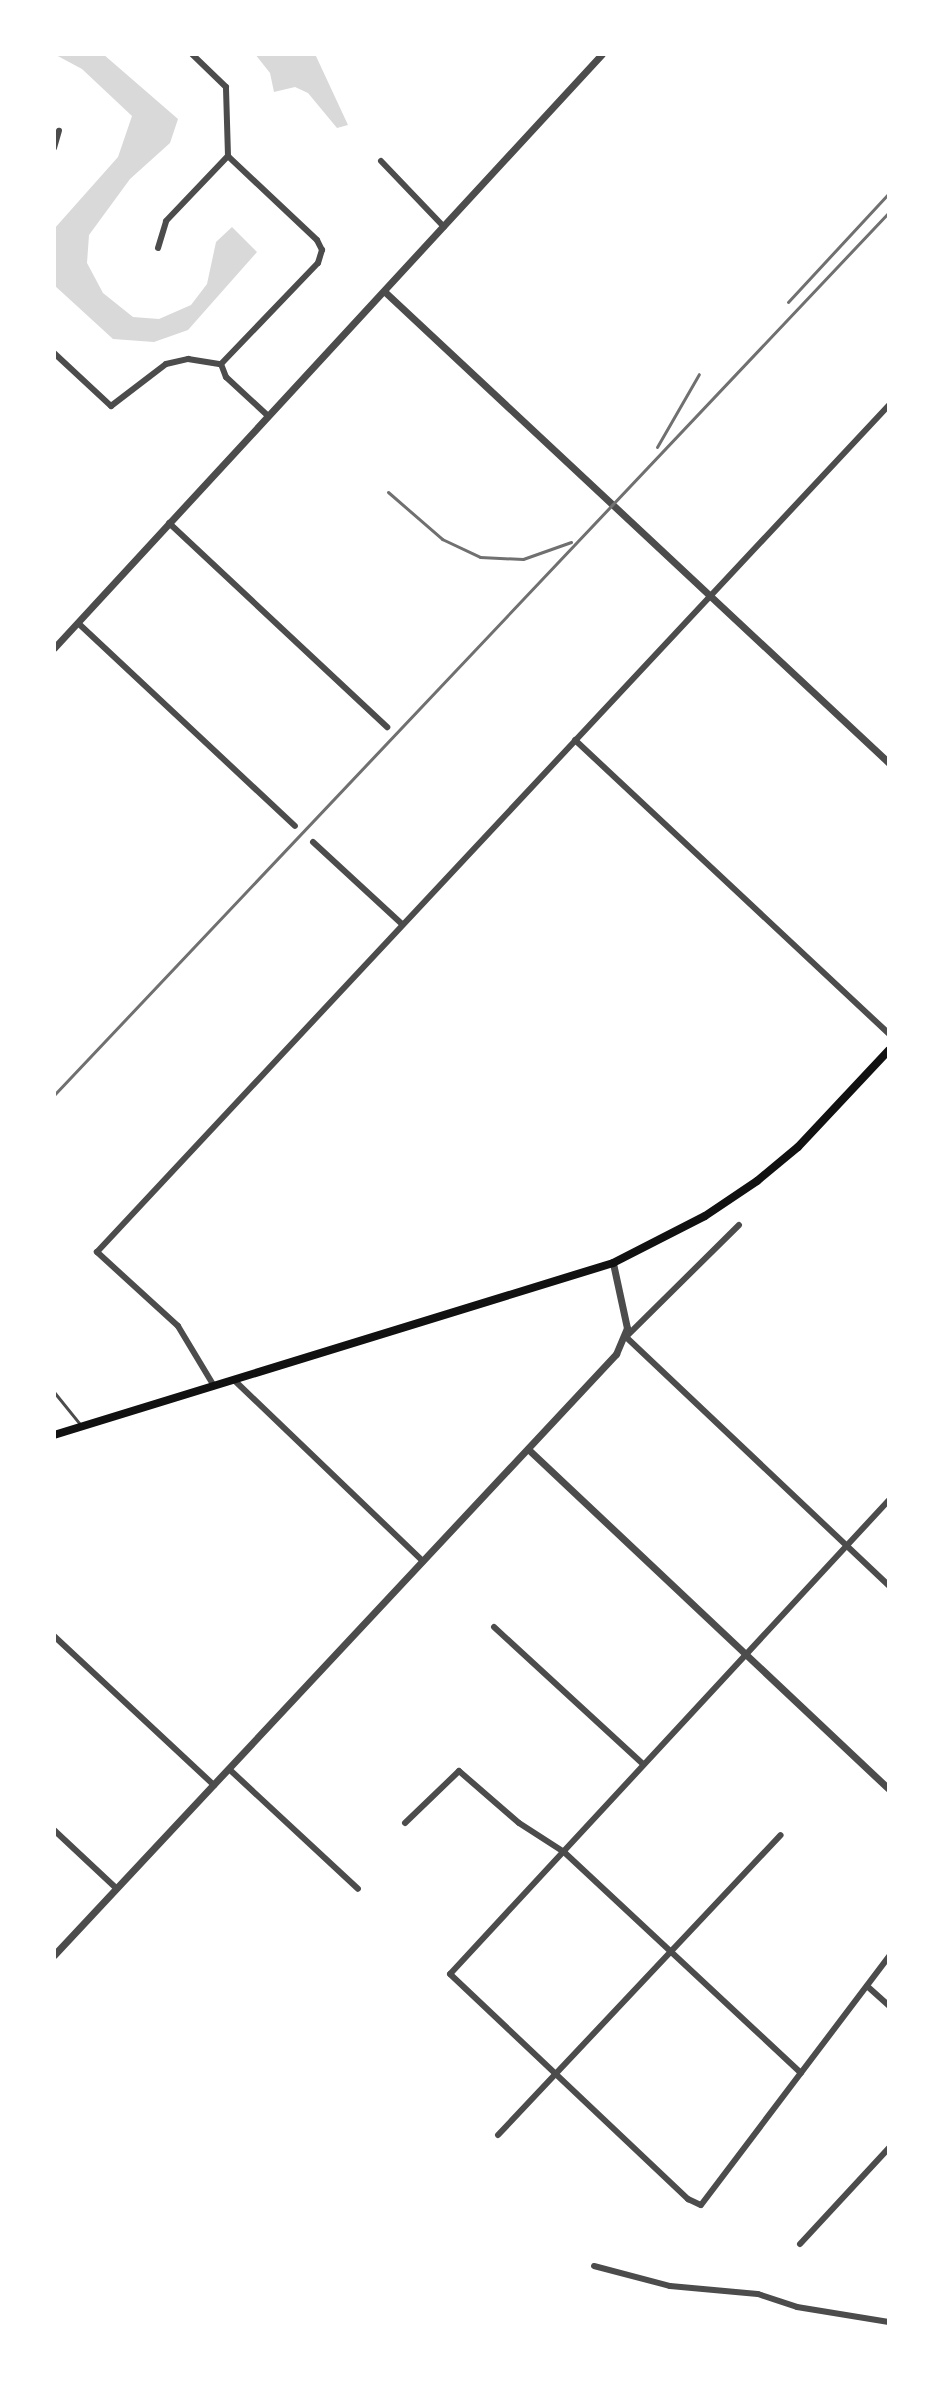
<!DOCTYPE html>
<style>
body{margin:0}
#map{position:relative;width:943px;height:2389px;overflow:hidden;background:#fff;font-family:Commissioner,sans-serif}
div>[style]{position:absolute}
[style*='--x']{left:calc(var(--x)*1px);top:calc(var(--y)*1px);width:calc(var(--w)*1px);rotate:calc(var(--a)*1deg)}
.water>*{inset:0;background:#d9d9d9}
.service>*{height:3px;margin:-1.5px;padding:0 1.5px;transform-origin:1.5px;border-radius:1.5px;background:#4c4c4c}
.minor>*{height:6px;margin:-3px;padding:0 3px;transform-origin:3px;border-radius:3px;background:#4c4c4c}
.tertiary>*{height:7px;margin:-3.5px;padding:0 3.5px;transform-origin:3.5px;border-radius:3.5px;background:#4c4c4c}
.secondary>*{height:8px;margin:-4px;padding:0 4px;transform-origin:4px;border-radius:4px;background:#111}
.rail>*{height:3px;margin:-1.5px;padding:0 1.5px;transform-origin:1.5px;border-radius:1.5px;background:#707070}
span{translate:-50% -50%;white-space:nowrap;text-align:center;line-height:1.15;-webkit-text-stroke:6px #fff;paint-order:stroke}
.frame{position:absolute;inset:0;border:56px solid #fff;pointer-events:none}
</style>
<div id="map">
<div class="water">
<div style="clip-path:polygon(54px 54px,103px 54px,178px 119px,170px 143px,130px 179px,89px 235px,87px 263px,103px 293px,133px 317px,159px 319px,191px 305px,207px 284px,216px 242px,232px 227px,257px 252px,188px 330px,154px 342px,113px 339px,54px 285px,54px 229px,118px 157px,132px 116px,82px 69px)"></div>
<div style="clip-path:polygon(255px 54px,315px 54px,348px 125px,337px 128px,308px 93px,295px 87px,274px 92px,270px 73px)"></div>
</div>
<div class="service">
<div style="--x:54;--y:1392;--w:40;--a:51"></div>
</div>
<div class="minor">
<div style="--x:54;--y:148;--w:18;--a:-74"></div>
<div style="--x:381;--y:161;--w:91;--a:46.3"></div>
<div style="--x:158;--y:248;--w:28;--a:-73"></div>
<div style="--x:166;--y:221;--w:90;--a:-46.4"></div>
<div style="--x:54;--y:353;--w:78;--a:42.9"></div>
<div style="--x:111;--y:406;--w:69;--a:-37.4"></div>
<div style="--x:166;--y:364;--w:23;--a:-13"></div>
<div style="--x:188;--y:359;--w:33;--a:9"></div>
<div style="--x:221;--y:364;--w:140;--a:-46.2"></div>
<div style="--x:318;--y:263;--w:14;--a:-73"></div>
<div style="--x:322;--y:250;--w:11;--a:-117"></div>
<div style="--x:317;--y:240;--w:122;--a:-136.7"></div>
<div style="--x:228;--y:156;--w:69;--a:-91.7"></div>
<div style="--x:226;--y:87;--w:47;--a:-135.9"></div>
<div style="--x:221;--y:364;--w:14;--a:69"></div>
<div style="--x:226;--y:377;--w:56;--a:42.8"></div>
<div style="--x:169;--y:523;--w:299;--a:43.1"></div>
<div style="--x:78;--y:623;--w:297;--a:43.1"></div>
<div style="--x:575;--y:740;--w:430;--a:43.1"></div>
<div style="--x:313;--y:842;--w:121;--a:42.7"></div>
<div style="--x:739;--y:1225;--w:159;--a:135.3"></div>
<div style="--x:626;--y:1337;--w:362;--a:43.4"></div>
<div style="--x:234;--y:1380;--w:262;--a:43.8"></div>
<div style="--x:214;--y:1386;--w:70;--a:-121"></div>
<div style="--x:178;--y:1326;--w:110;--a:-137.6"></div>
<div style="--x:97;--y:1252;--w:1160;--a:-46.92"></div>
<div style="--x:889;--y:1500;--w:646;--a:132.8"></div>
<div style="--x:450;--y:1974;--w:328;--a:43.4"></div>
<div style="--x:688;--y:2199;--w:14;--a:25"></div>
<div style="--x:701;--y:2205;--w:312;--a:-52.9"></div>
<div style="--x:494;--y:1627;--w:202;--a:42.6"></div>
<div style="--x:54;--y:1636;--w:219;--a:43"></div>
<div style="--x:229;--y:1769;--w:176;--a:42.9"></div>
<div style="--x:405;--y:1823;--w:75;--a:-43.9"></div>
<div style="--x:459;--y:1771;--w:79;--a:40.9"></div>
<div style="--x:519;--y:1823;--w:54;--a:32.8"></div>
<div style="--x:564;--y:1852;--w:324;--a:43"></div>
<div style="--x:54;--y:1830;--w:86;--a:43.1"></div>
<div style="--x:867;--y:1986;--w:30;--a:42"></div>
<div style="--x:498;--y:2135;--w:412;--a:-46.7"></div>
<div style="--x:800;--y:2244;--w:131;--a:-47.2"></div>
<div style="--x:594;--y:2266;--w:79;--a:14.7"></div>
<div style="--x:670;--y:2286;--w:88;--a:5.2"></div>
<div style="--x:758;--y:2294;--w:41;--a:18.4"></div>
<div style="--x:797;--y:2307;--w:93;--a:9.3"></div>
</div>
<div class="tertiary">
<div style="--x:385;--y:292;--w:690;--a:43.06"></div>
<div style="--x:54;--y:648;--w:808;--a:-47.31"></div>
<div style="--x:529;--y:1450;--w:494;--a:43.3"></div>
<div style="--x:54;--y:1955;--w:823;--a:-46.92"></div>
<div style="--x:616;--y:1354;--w:28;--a:-67"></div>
<div style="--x:627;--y:1328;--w:66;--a:-102.2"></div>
</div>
<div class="secondary">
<div style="--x:54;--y:1435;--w:585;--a:-17.1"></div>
<div style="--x:613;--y:1263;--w:103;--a:-27.1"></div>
<div style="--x:705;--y:1216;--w:63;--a:-33.9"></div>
<div style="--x:757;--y:1181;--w:53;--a:-39.7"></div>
<div style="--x:798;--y:1147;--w:133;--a:-46.8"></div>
</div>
<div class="rail">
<div style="--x:788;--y:302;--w:149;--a:-47.2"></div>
<div style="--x:657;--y:447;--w:84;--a:-60.1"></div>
<div style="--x:388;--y:492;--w:72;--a:41"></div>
<div style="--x:442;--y:539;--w:42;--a:25.3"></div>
<div style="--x:480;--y:557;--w:43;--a:2.7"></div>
<div style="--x:523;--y:559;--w:51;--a:-19.5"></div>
<div style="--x:54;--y:1095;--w:1215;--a:-46.6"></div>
</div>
<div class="frame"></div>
</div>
